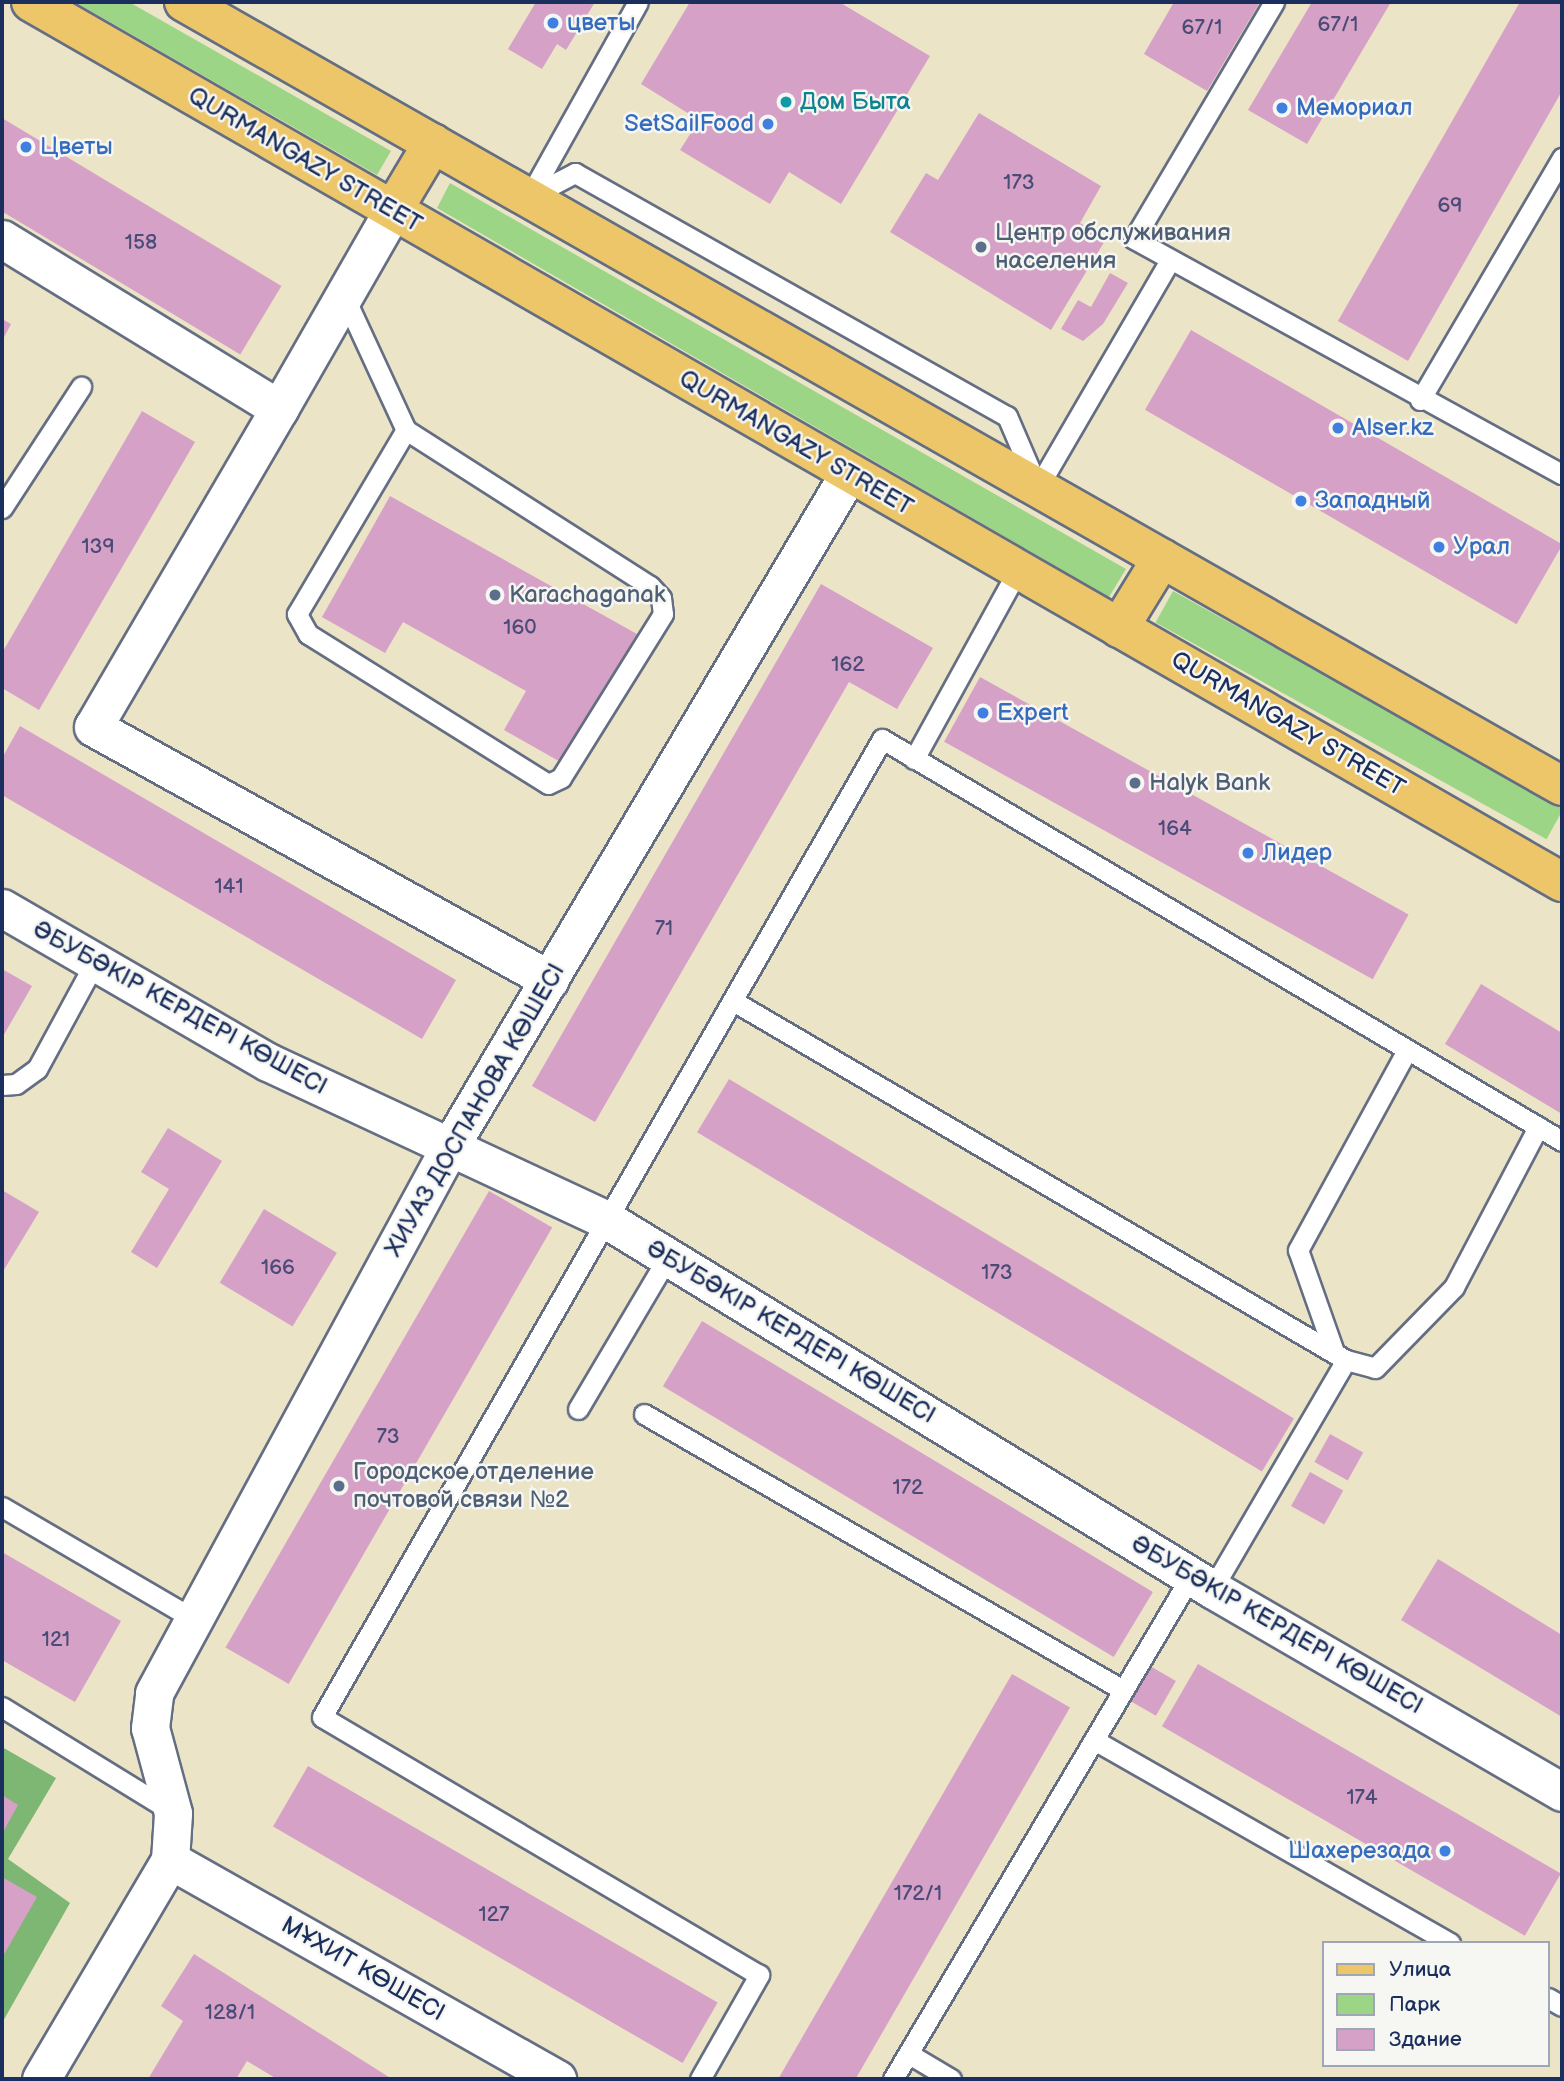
<!DOCTYPE html>
<meta charset="utf-8">
<style>
body{margin:0}
#map{position:relative;width:1564px;height:2081px;overflow:hidden;background:#ece4c7;font-family:"Balsamiq Sans",sans-serif}
div>[style]{position:absolute}
[style*='--x']{left:calc(var(--x)*1px);top:calc(var(--y)*1px);width:calc(var(--w)*1px);rotate:calc(var(--a)*1deg)}
.green>*{inset:0;background:#9dd587;transform-origin:0 0}
.forest>*{inset:0;background:#7eb674}
.building>*{inset:0;background:#d6a1c7;transform-origin:0 0}
.roads{filter:drop-shadow(2px 0 #646e83) drop-shadow(-2px 0 #646e83) drop-shadow(0 2px #646e83) drop-shadow(0 -2px #646e83)}
.lane>*{height:19px;margin:-9.5px;padding:0 9.5px;transform-origin:9.5px;border-radius:9.5px;background:#fff}
.street>*{height:37px;margin:-18.5px;padding:0 18.5px;transform-origin:18.5px;border-radius:18.5px;background:#fff}
.primary>*{height:38px;margin:-19px;padding:0 19px;transform-origin:19px;border-radius:19px;background:#ecc669}
.dots>*{width:19px;height:19px;translate:-50% -50%;box-sizing:border-box;border:4px solid #f6f6f2;border-radius:50%}
span{translate:-50% -50%;white-space:nowrap;text-align:center;line-height:1.15;-webkit-text-stroke:5px #f6f6f2;paint-order:stroke}
.number-label{font-size:21px;color:#4a4c78}
.number-label span{-webkit-text-stroke-width:0}
.shop-label{font-size:24px;color:#366cbe}
.left{translate:0 -50%;text-align:left}
.right{translate:-100% -50%;text-align:right}
.culture-label{font-size:24px;color:#0d838f}
.street-label{font-size:24px;color:#1b2f5e}
.service-label{font-size:24px;color:#4e5e75}
.frame{position:absolute;inset:0;border:4px solid #1b2f5e;pointer-events:none}
.legend{position:absolute;left:1322px;top:1941px;width:228px;height:126px;box-sizing:border-box;background:#f6f6f2;border:2px solid #9ea6b7;margin:0;padding:9px 12px;list-style:none;font-size:21px;color:#1b2f5e}
.legend li{display:flex;align-items:center;gap:14px;height:35px}
.legend b{width:35px;border:2px solid #9ea6b7}
</style>
<div id="map">
<div class="green">
<div style="clip-path:polygon(75px 2px,129px 2px,391px 151px,377px 175px)"></div>
<div style="clip-path:polygon(450px 183px,1126px 569px,1109px 597px,437px 208px)"></div>
<div style="left:1173px;top:591px;width:447px;height:36px;rotate:29deg"></div>
</div>
<div class="forest">
<div style="clip-path:polygon(2px 1747px,56px 1778px,8px 1859px,70px 1903px,2px 2023px)"></div>
</div>
<div class="building">
<div style="clip-path:polygon(536px 2px,595px 2px,566px 50px,557px 44px,542px 69px,508px 49px)"></div>
<div style="clip-path:polygon(690px 2px,839px 2px,930px 56px,841px 204px,789px 172px,770px 204px,680px 150px,699px 120px,641px 84px)"></div>
<div style="clip-path:polygon(1174px 2px,1260px 2px,1207px 91px,1144px 54px)"></div>
<div style="clip-path:polygon(1312px 2px,1391px 2px,1307px 144px,1248px 110px)"></div>
<div style="clip-path:polygon(1520px 2px,1562px 2px,1562px 91px,1408px 361px,1338px 321px)"></div>
<div style="clip-path:polygon(979px 113px,1101px 186px,1080px 223px,1106px 239px,1051px 330px,890px 232px,926px 173px,938px 180px)"></div>
<div style="left:2px;top:118px;width:326px;height:80px;rotate:31deg"></div>
<div style="clip-path:polygon(1110px 273px,1128px 283px,1103px 324px,1083px 341px,1061px 329px,1078px 300px,1091px 307px)"></div>
<div style="clip-path:polygon(2px 319px,11px 324px,2px 341px)"></div>
<div style="left:1191px;top:330px;width:429px;height:92px;rotate:30deg"></div>
<div style="clip-path:polygon(142px 411px,195px 442px,39px 710px,2px 688px,2px 653px)"></div>
<div style="clip-path:polygon(390px 496px,637px 634px,564px 764px,504px 730px,526px 691px,403px 622px,385px 653px,322px 617px)"></div>
<div style="clip-path:polygon(821px 584px,933px 648px,897px 709px,849px 682px,595px 1122px,532px 1086px)"></div>
<div style="left:980px;top:677px;width:490px;height:74px;rotate:29deg"></div>
<div style="clip-path:polygon(20px 726px,456px 980px,422px 1039px,2px 795px,2px 758px)"></div>
<div style="clip-path:polygon(2px 969px,32px 986px,2px 1038px)"></div>
<div style="clip-path:polygon(1481px 984px,1562px 1033px,1562px 1114px,1445px 1044px)"></div>
<div style="left:729px;top:1079px;width:659px;height:62px;rotate:31deg"></div>
<div style="clip-path:polygon(168px 1128px,222px 1161px,157px 1268px,131px 1252px,169px 1189px,141px 1172px)"></div>
<div style="clip-path:polygon(2px 1190px,39px 1212px,2px 1273px)"></div>
<div style="left:489px;top:1191px;width:73px;height:527px;rotate:30deg"></div>
<div style="left:264px;top:1209px;width:85px;height:86px;rotate:31deg"></div>
<div style="left:702px;top:1321px;width:526px;height:76px;rotate:31deg"></div>
<div style="left:1330px;top:1434px;width:38px;height:32px;rotate:29deg"></div>
<div style="left:1310px;top:1472px;width:38px;height:39px;rotate:29deg"></div>
<div style="clip-path:polygon(2px 1552px,121px 1621px,75px 1702px,2px 1660px)"></div>
<div style="clip-path:polygon(1438px 1559px,1562px 1635px,1562px 1717px,1401px 1620px)"></div>
<div style="left:1143px;top:1662px;width:38px;height:40px;rotate:30deg"></div>
<div style="left:1198px;top:1664px;width:419px;height:72px;rotate:30deg"></div>
<div style="left:1012px;top:1674px;width:67px;height:473px;rotate:30deg"></div>
<div style="left:308px;top:1766px;width:473px;height:70px;rotate:30deg"></div>
<div style="clip-path:polygon(2px 1795px,18px 1805px,2px 1834px)"></div>
<div style="clip-path:polygon(2px 1877px,37px 1897px,2px 1958px)"></div>
<div style="clip-path:polygon(194px 1954px,392px 2079px,277px 2079px,247px 2061px,236px 2079px,148px 2079px,183px 2021px,161px 2006px)"></div>
</div>
<div class="roads">
<div class="lane">
<div style="--x:1274;--y:2;--w:275;--a:120.6"></div>
<div style="--x:1134;--y:239;--w:488;--a:28.8"></div>
<div style="--x:529;--y:197;--w:52;--a:-27.6"></div>
<div style="--x:575;--y:173;--w:496;--a:29.4"></div>
<div style="--x:1007;--y:416;--w:71;--a:66.7"></div>
<div style="--x:529;--y:197;--w:223;--a:-60.8"></div>
<div style="--x:344;--y:296;--w:148;--a:65.2"></div>
<div style="--x:406;--y:430;--w:290;--a:32.6"></div>
<div style="--x:650;--y:586;--w:16;--a:47"></div>
<div style="--x:661;--y:598;--w:16;--a:83"></div>
<div style="--x:663;--y:614;--w:193;--a:121.9"></div>
<div style="--x:561;--y:778;--w:14;--a:155"></div>
<div style="--x:548;--y:784;--w:283;--a:-148"></div>
<div style="--x:308;--y:634;--w:23;--a:-119"></div>
<div style="--x:297;--y:614;--w:214;--a:-59.4"></div>
<div style="--x:1420;--y:400;--w:281;--a:-59.6"></div>
<div style="--x:1038;--y:487;--w:260;--a:-59.8"></div>
<div style="--x:2;--y:508;--w:145;--a:-56.9"></div>
<div style="--x:914;--y:759;--w:216;--a:-61.2"></div>
<div style="--x:733;--y:1001;--w:710;--a:30.36"></div>
<div style="--x:1346;--y:1360;--w:265;--a:120.3"></div>
<div style="--x:2;--y:1085;--w:14;--a:-4"></div>
<div style="--x:16;--y:1084;--w:26;--a:-36"></div>
<div style="--x:37;--y:1069;--w:122;--a:-61.5"></div>
<div style="--x:1334;--y:1352;--w:108;--a:-109.4"></div>
<div style="--x:1298;--y:1250;--w:228;--a:-61.4"></div>
<div style="--x:1346;--y:1360;--w:30;--a:15"></div>
<div style="--x:1375;--y:1368;--w:113;--a:-45.7"></div>
<div style="--x:1454;--y:1287;--w:181;--a:-62.3"></div>
<div style="--x:578;--y:1409;--w:177;--a:-59.4"></div>
<div style="--x:644;--y:1414;--w:553;--a:29.95"></div>
<div style="--x:2;--y:1507;--w:220;--a:30.3"></div>
<div style="--x:2;--y:1707;--w:198;--a:31.6"></div>
<div style="--x:1094;--y:1740;--w:410;--a:29.7"></div>
<div style="--x:1548;--y:1998;--w:16;--a:30"></div>
<div style="--x:909;--y:2054;--w:49;--a:30.8"></div>
<div style="--x:700;--y:2079;--w:120;--a:-60.4"></div>
<div style="--x:759;--y:1975;--w:507;--a:-149.44"></div>
<div style="--x:322;--y:1717;--w:1127;--a:-60.2"></div>
<div style="--x:882;--y:739;--w:790;--a:30.59"></div>
<div style="--x:893;--y:2079;--w:585;--a:-59.36"></div>
</div>
<div class="street">
<div style="--x:2;--y:239;--w:325;--a:31.5"></div>
<div style="--x:279;--y:409;--w:368;--a:120.3"></div>
<div style="--x:93;--y:727;--w:522;--a:28.97"></div>
<div style="--x:279;--y:409;--w:229;--a:-60.2"></div>
<div style="--x:2;--y:908;--w:307;--a:30.1"></div>
<div style="--x:268;--y:1062;--w:374;--a:25"></div>
<div style="--x:607;--y:1220;--w:709;--a:31.38"></div>
<div style="--x:1212;--y:1589;--w:405;--a:30.1"></div>
<div style="--x:170;--y:1860;--w:445;--a:29.5"></div>
<div style="--x:41;--y:2079;--w:254;--a:-59.5"></div>
<div style="--x:170;--y:1860;--w:47;--a:-86.3"></div>
<div style="--x:173;--y:1813;--w:88;--a:-105.1"></div>
<div style="--x:150;--y:1728;--w:35;--a:-83"></div>
<div style="--x:154;--y:1693;--w:620;--a:-61.57"></div>
<div style="--x:449;--y:1148;--w:785;--a:-59.35"></div>
</div>
<div class="primary">
<div style="--x:31;--y:2;--w:1766;--a:29.89"></div>
<div style="--x:184;--y:2;--w:1585;--a:29.64"></div>
<div style="--x:393;--y:210;--w:78;--a:-59.2"></div>
<div style="--x:1119;--y:628;--w:82;--a:-58.4"></div>
</div>
</div>
<div class="dots">
<div style="left:553px;top:23px;background:#3f7fe0"></div>
<div style="left:786px;top:102px;background:#0f9aa8"></div>
<div style="left:1282px;top:108px;background:#3f7fe0"></div>
<div style="left:768px;top:124px;background:#3f7fe0"></div>
<div style="left:26px;top:147px;background:#3f7fe0"></div>
<div style="left:981px;top:247px;background:#5c6f8a"></div>
<div style="left:1338px;top:428px;background:#3f7fe0"></div>
<div style="left:1301px;top:501px;background:#3f7fe0"></div>
<div style="left:1439px;top:547px;background:#3f7fe0"></div>
<div style="left:495px;top:595px;background:#5c6f8a"></div>
<div style="left:983px;top:713px;background:#3f7fe0"></div>
<div style="left:1135px;top:783px;background:#5c6f8a"></div>
<div style="left:1248px;top:853px;background:#3f7fe0"></div>
<div style="left:339px;top:1486px;background:#5c6f8a"></div>
<div style="left:1445px;top:1851px;background:#3f7fe0"></div>
</div>
<div class="number-label">
<span style="left:1338px;top:25px">67/1</span>
<span style="left:1202px;top:28px">67/1</span>
<span style="left:1019px;top:183px">173</span>
<span style="left:1450px;top:206px">69</span>
<span style="left:141px;top:243px">158</span>
<span style="left:98px;top:547px">139</span>
<span style="left:520px;top:628px">160</span>
<span style="left:848px;top:665px">162</span>
<span style="left:1175px;top:829px">164</span>
<span style="left:229px;top:887px">141</span>
<span style="left:664px;top:929px">71</span>
<span style="left:278px;top:1268px">166</span>
<span style="left:997px;top:1273px">173</span>
<span style="left:388px;top:1437px">73</span>
<span style="left:908px;top:1488px">172</span>
<span style="left:56px;top:1640px">121</span>
<span style="left:1362px;top:1798px">174</span>
<span style="left:918px;top:1894px">172/1</span>
<span style="left:494px;top:1915px">127</span>
<span style="left:230px;top:2013px">128/1</span>
</div>
<div class="shop-label">
<span class="left" style="left:567px;top:23px">цветы</span>
<span class="left" style="left:1296px;top:108px">Мемориал</span>
<span class="right" style="left:754px;top:124px">SetSailFood</span>
<span class="left" style="left:40px;top:147px">Цветы</span>
<span class="left" style="left:1352px;top:428px">Alser.kz</span>
<span class="left" style="left:1315px;top:501px">Западный</span>
<span class="left" style="left:1453px;top:547px">Урал</span>
<span class="left" style="left:997px;top:713px">Expert</span>
<span class="left" style="left:1262px;top:853px">Лидер</span>
<span class="right" style="left:1431px;top:1851px">Шахерезада</span>
</div>
<div class="culture-label">
<span class="left" style="left:800px;top:102px">Дом Быта</span>
</div>
<div class="street-label">
<span style="left:305px;top:160px;rotate:30deg">QURMANGAZY STREET</span>
<span style="left:796px;top:443px;rotate:30deg">QURMANGAZY STREET</span>
<span style="left:1288px;top:724px;rotate:30deg">QURMANGAZY STREET</span>
<span style="left:180px;top:1008px;rotate:29deg">ӘБУБӘКІР КЕРДЕРІ КӨШЕСІ</span>
<span style="left:475px;top:1110px;rotate:-60deg">ХИУАЗ ДОСПАНОВА КӨШЕСІ</span>
<span style="left:791px;top:1332px;rotate:31deg">ӘБУБӘКІР КЕРДЕРІ КӨШЕСІ</span>
<span style="left:1277px;top:1625px;rotate:30deg">ӘБУБӘКІР КЕРДЕРІ КӨШЕСІ</span>
<span style="left:363px;top:1969px;rotate:30deg">МҰХИТ КӨШЕСІ</span>
</div>
<div class="service-label">
<span class="left" style="left:995px;top:247px">Центр обслуживания<br>наcеления</span>
<span class="left" style="left:509px;top:595px">Karachaganak</span>
<span class="left" style="left:1149px;top:783px">Halyk Bank</span>
<span class="left" style="left:353px;top:1486px">Городское отделение<br>почтовой связи №2</span>
</div>
<div class="frame"></div>
<ul class="legend">
<li><b style="height:9px;background:#ecc669"></b>Улица</li>
<li><b style="height:19px;background:#9dd587"></b>Парк</li>
<li><b style="height:19px;background:#d6a1c7"></b>Здание</li>
</ul>
</div>
